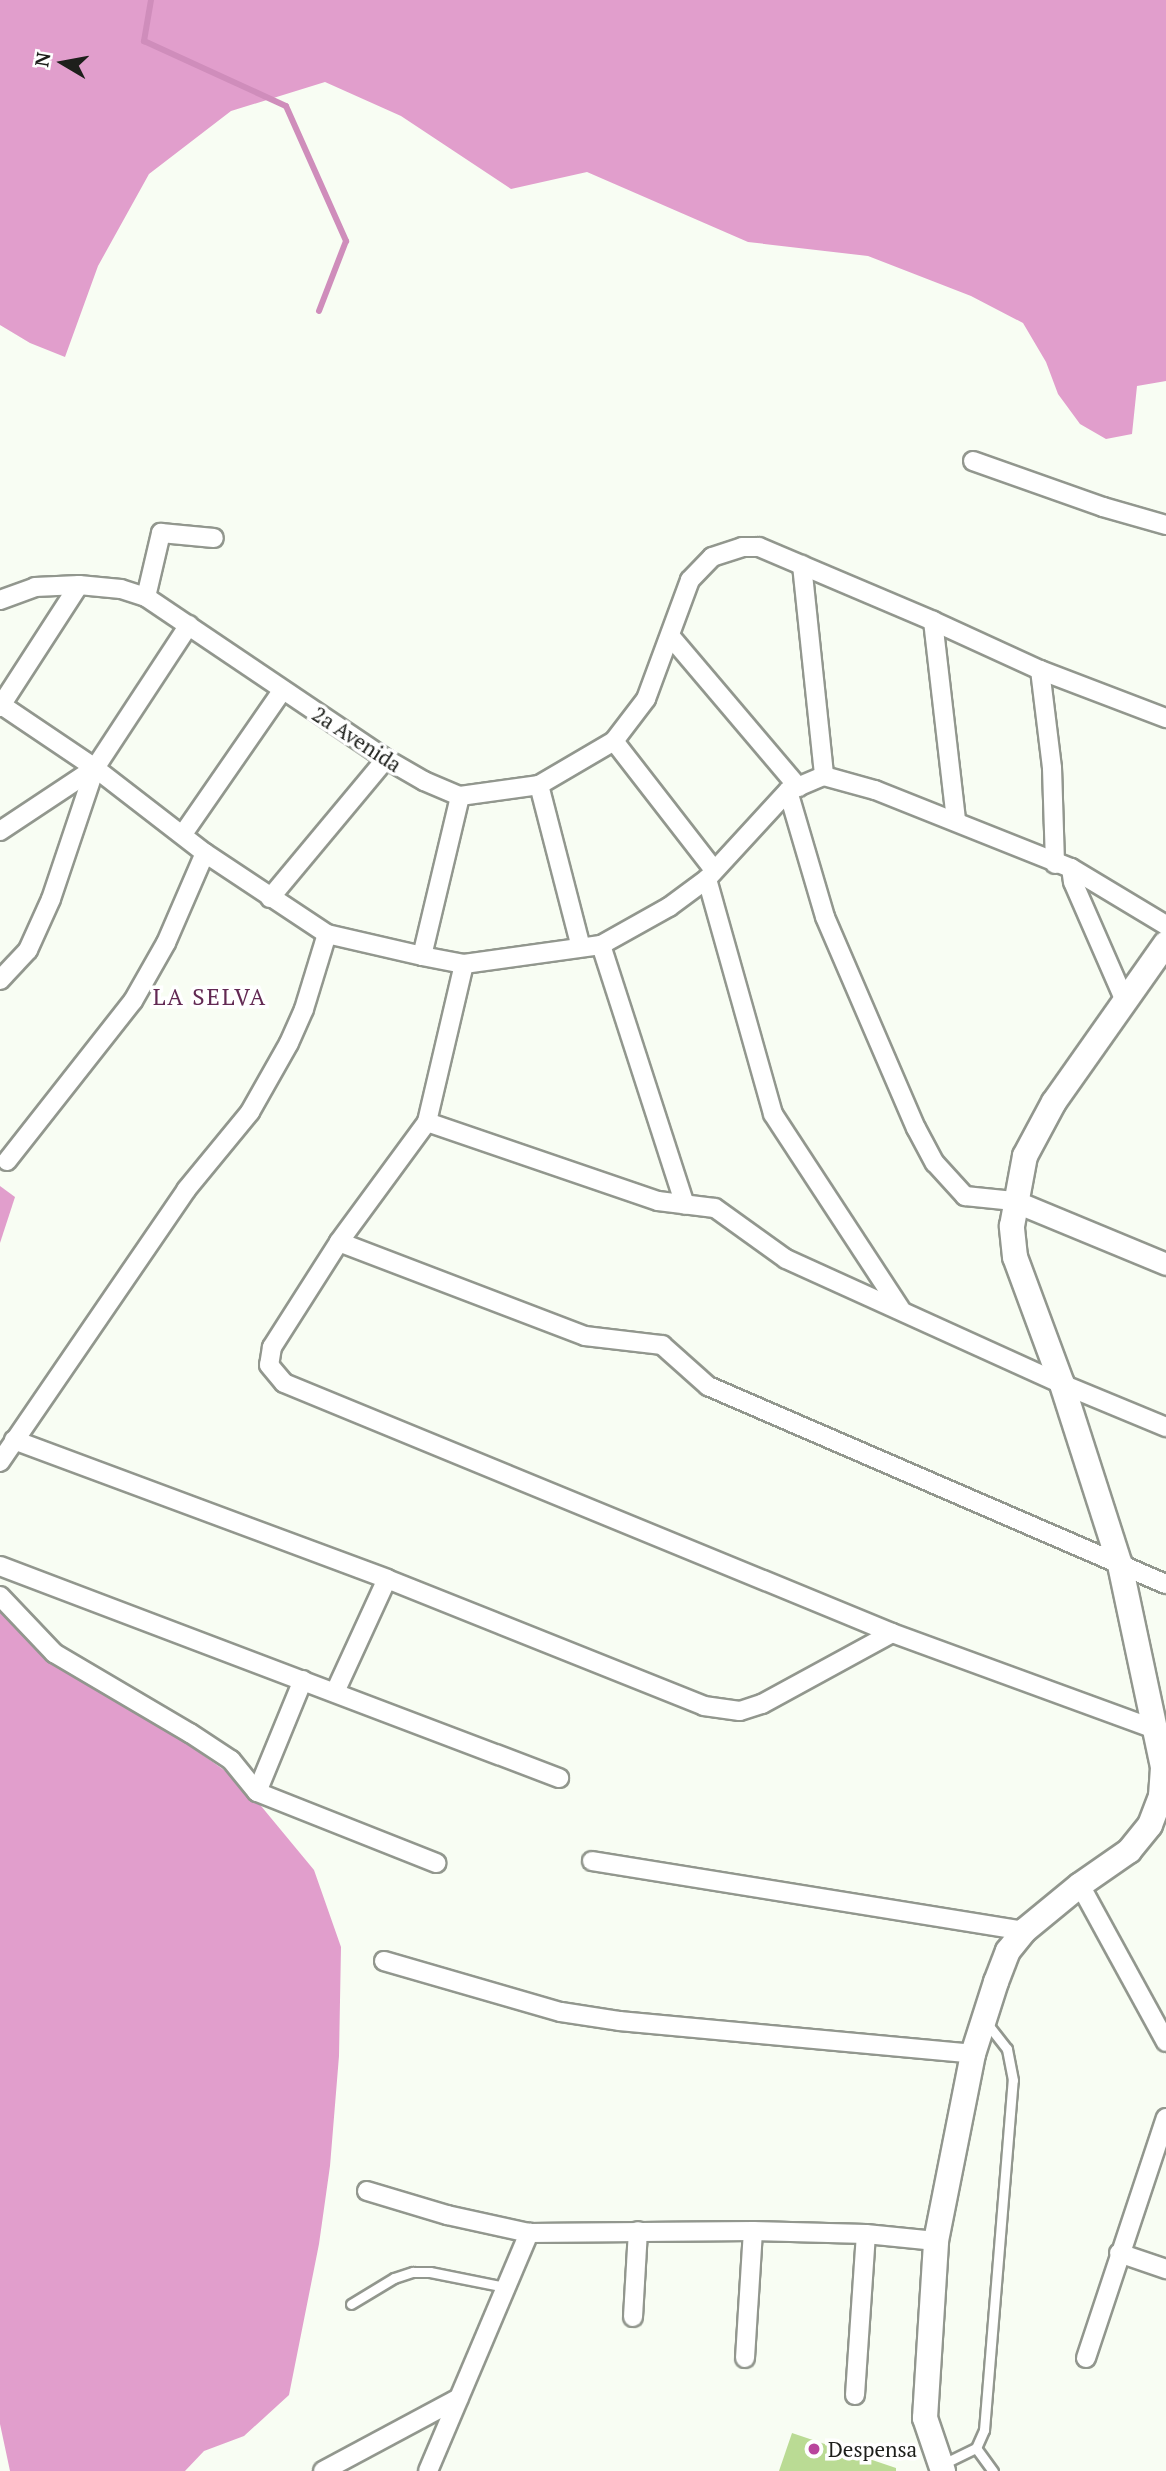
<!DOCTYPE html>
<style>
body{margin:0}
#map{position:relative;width:1166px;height:2471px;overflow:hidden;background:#f8fdf3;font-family:"PT Serif",serif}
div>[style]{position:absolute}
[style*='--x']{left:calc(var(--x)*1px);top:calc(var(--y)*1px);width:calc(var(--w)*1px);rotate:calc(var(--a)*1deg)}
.forest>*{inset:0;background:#e19ecc}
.stream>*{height:6px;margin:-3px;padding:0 3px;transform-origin:3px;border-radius:3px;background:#cf8dbb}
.building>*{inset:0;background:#badb94}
.roads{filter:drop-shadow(2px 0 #92978e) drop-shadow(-2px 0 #92978e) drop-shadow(0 2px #92978e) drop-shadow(0 -2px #92978e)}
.service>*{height:9px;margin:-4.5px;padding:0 4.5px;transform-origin:4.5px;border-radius:4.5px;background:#fff}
.minor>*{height:18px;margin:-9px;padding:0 9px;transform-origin:9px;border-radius:9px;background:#fff}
.tertiary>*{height:21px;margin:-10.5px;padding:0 10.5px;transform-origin:10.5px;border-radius:10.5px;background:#fff}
.secondary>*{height:24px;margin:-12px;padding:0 12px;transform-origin:12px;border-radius:12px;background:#fff}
.dots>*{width:19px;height:19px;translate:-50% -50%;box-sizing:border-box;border:4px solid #fff;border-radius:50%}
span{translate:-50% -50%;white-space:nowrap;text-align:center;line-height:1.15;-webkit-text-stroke:7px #fff;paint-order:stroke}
.street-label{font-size:21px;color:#1d1f1b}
.poi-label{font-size:21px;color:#1d1f1b}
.left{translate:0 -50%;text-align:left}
.neighbourhood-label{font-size:23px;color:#622953;letter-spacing:2px}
.north{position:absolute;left:28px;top:28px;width:70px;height:70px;-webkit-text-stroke:5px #fff;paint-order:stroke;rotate:280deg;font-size:19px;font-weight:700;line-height:28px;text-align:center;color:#1d1f1b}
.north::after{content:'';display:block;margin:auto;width:24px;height:32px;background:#1d1f1b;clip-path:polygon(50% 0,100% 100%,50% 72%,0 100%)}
</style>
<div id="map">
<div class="forest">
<div style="clip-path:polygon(0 0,1166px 0,1166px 381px,1137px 386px,1132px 434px,1106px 439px,1080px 424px,1058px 394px,1046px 362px,1023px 323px,971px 296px,868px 256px,748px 242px,587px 172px,511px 189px,401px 116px,325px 82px,231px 111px,149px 174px,98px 266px,65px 357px,30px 343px,0 325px)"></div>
<div style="clip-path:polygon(0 1186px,15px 1197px,0 1243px)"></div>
<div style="clip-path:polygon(0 1589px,62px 1659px,132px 1704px,242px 1783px,314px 1870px,341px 1947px,339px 2056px,330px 2166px,319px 2244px,289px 2395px,244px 2436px,204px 2451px,185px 2471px,10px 2471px,0 2424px)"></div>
</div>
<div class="stream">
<div style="--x:151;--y:0;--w:42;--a:99.7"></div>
<div style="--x:144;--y:41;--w:156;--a:24.6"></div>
<div style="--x:286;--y:106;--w:148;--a:66"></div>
<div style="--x:346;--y:241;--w:75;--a:111.1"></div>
</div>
<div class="building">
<div style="clip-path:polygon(792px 2433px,896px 2468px,896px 2471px,779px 2471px)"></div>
</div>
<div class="roads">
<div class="service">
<div style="--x:351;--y:2304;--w:50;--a:-31.2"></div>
<div style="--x:394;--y:2278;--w:20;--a:-18"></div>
<div style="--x:413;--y:2272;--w:17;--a:0"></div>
<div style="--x:430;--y:2272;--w:76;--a:11.3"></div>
<div style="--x:976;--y:2448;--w:29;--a:54"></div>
<div style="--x:943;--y:2464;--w:37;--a:-26"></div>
<div style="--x:976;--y:2448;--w:20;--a:-66"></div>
<div style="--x:984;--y:2430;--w:351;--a:-85.3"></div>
<div style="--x:1013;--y:2080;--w:32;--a:-101"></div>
<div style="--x:1007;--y:2049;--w:33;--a:-128"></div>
</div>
<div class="minor">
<div style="--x:973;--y:461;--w:138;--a:19.5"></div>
<div style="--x:1103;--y:507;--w:66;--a:15.9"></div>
<div style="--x:802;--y:565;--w:212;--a:84"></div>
<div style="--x:146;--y:597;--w:66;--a:-76.8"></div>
<div style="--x:161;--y:533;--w:53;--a:5.4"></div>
<div style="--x:0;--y:600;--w:37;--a:-20"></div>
<div style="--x:35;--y:587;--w:44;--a:-2.6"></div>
<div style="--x:79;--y:585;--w:42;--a:5.4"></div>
<div style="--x:121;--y:589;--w:26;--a:18"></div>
<div style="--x:146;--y:597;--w:290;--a:34"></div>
<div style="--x:386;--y:759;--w:44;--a:30.1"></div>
<div style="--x:424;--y:781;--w:39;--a:23"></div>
<div style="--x:460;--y:796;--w:80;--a:-7.9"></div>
<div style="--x:539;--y:785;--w:87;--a:-30.4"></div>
<div style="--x:614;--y:741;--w:53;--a:-52.7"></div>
<div style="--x:646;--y:699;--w:127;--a:-69.7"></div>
<div style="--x:690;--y:580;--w:32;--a:-46"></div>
<div style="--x:712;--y:557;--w:32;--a:-18"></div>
<div style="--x:742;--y:547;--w:17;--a:0"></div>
<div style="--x:759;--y:547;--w:189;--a:23"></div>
<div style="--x:933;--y:621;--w:118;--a:24.6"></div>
<div style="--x:1040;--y:670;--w:135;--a:20.9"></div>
<div style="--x:933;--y:621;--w:201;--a:83.4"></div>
<div style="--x:671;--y:637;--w:197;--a:49.7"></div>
<div style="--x:1040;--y:670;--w:99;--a:83"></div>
<div style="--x:1052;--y:768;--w:96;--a:88.2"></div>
<div style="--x:0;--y:704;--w:115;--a:34"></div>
<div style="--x:95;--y:768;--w:139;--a:37.7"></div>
<div style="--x:205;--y:853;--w:146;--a:33.6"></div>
<div style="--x:327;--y:934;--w:98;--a:13"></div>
<div style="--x:422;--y:956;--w:43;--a:10.8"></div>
<div style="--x:464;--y:964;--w:138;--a:-7.9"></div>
<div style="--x:601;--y:945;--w:78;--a:-29.2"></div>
<div style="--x:669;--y:907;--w:47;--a:-36.4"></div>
<div style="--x:707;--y:879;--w:120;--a:-47.4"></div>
<div style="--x:788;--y:791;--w:39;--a:-23"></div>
<div style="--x:824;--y:776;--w:53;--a:15.4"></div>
<div style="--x:875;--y:790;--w:211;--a:21.7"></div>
<div style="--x:1071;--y:868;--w:111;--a:31"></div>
<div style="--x:0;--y:707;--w:145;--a:-57.1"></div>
<div style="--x:614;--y:741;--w:163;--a:52.2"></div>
<div style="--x:539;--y:785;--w:167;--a:75.5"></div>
<div style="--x:788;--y:791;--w:131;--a:73.6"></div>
<div style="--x:825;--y:917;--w:230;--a:66.7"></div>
<div style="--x:916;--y:1128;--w:40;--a:62"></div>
<div style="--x:935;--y:1163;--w:45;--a:47.7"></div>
<div style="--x:965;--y:1196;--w:49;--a:5.8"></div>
<div style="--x:0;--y:831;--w:114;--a:-33.6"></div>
<div style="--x:183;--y:834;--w:174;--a:-55.3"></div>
<div style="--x:1071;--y:868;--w:14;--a:82"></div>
<div style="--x:1073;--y:882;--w:130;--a:66.4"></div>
<div style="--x:707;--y:879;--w:244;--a:74.3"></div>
<div style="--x:773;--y:1114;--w:232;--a:56.8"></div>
<div style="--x:270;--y:898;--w:181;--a:-50.2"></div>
<div style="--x:601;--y:945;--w:273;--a:72.1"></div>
<div style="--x:422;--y:956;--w:164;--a:-76.6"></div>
<div style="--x:464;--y:964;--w:162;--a:103.2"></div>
<div style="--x:427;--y:1122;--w:149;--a:126.3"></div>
<div style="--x:339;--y:1242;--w:125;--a:122.5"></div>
<div style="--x:272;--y:1347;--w:18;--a:99"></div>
<div style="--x:269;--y:1365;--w:23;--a:50"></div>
<div style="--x:284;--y:1383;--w:657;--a:22.35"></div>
<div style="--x:892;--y:1633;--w:289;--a:20.1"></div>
<div style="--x:0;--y:980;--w:41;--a:-47"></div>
<div style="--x:28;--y:950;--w:56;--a:-65.7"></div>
<div style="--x:51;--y:899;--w:138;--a:-71.4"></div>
<div style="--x:95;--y:768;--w:171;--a:-56.7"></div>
<div style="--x:427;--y:1122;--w:244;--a:18.9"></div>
<div style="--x:658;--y:1201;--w:57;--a:7"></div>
<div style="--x:715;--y:1208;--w:87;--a:35.7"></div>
<div style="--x:786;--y:1259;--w:303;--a:24.4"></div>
<div style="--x:1062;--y:1384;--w:113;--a:22.5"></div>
<div style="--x:7;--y:1161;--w:204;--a:-51.8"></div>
<div style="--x:133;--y:1001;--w:67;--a:-60.4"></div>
<div style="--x:166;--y:943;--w:98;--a:-66.6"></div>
<div style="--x:339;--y:1242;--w:263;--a:20.9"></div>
<div style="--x:585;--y:1336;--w:78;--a:6.7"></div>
<div style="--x:662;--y:1345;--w:62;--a:41.7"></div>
<div style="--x:708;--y:1386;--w:499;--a:23.4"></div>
<div style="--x:14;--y:1440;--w:398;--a:20.4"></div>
<div style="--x:387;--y:1579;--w:341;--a:21.8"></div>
<div style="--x:704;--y:1706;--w:36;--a:8"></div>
<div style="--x:740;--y:1711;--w:23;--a:-18"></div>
<div style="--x:762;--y:1704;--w:148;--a:-28.6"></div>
<div style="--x:0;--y:1462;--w:330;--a:-55.6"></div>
<div style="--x:186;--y:1190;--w:101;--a:-50.6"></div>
<div style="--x:250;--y:1112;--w:79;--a:-60.5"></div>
<div style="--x:289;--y:1043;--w:37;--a:-66"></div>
<div style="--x:304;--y:1009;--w:78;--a:-73"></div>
<div style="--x:0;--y:1566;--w:598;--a:20.77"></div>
<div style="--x:0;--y:1596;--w:79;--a:46.5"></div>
<div style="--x:54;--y:1653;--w:158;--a:30.5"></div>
<div style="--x:190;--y:1733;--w:49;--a:33.4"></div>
<div style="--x:231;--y:1760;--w:41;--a:50.9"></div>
<div style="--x:257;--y:1792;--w:193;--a:21.6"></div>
<div style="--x:335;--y:1692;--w:124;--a:-65.3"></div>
<div style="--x:257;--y:1792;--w:121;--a:-67.7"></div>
<div style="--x:592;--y:1861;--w:438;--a:9.2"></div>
<div style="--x:1080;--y:1885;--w:179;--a:61.3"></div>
<div style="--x:384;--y:1961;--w:184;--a:16.1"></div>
<div style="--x:561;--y:2012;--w:60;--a:8.7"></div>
<div style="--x:620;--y:2021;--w:355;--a:5.3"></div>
<div style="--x:367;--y:2191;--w:84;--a:16.7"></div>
<div style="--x:447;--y:2215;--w:84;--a:12.4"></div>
<div style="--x:529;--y:2233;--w:224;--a:-0.5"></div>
<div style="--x:753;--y:2231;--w:113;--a:1.5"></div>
<div style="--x:866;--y:2234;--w:70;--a:5.7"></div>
<div style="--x:1119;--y:2253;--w:50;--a:18.8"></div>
<div style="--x:633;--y:2317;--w:86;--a:-86.7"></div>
<div style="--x:745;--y:2358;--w:127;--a:-86.4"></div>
<div style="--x:1086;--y:2358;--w:253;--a:-71.6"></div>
<div style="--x:855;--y:2395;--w:161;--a:-86.1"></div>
<div style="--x:323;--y:2471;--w:154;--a:-28.2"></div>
<div style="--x:428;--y:2471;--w:259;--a:-67"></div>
</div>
<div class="tertiary">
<div style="--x:1014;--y:1201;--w:165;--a:22.5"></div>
</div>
<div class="secondary">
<div style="--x:943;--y:2471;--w:56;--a:-108.8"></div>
<div style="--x:925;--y:2418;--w:177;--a:-86.4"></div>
<div style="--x:936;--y:2241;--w:191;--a:-78.8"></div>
<div style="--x:973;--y:2054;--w:76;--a:-72.3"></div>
<div style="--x:996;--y:1982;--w:33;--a:-69"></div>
<div style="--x:1008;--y:1951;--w:26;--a:-51"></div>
<div style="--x:1024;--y:1931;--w:72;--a:-39.4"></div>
<div style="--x:1080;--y:1885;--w:60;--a:-34.8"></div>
<div style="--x:1129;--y:1851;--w:33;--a:-51"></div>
<div style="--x:1150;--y:1825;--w:31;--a:-69"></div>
<div style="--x:1161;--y:1796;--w:29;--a:-86"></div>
<div style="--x:1163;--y:1767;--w:207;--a:-102"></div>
<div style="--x:1120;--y:1565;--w:190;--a:-107.8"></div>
<div style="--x:1062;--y:1384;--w:135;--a:-110.3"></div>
<div style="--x:1015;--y:1257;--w:31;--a:-96"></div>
<div style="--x:1012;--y:1226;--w:71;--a:-79.5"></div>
<div style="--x:1025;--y:1156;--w:61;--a:-61.8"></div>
<div style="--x:1054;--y:1102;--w:194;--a:-54.8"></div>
</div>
</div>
<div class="dots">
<div style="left:814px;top:2449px;background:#b9459d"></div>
</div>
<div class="street-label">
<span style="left:357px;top:739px;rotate:33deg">2a Avenida</span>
</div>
<div class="poi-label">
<span class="left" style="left:828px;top:2449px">Despensa</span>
</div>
<div class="neighbourhood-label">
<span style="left:210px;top:997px">LA SELVA</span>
</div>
<div class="north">N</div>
</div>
